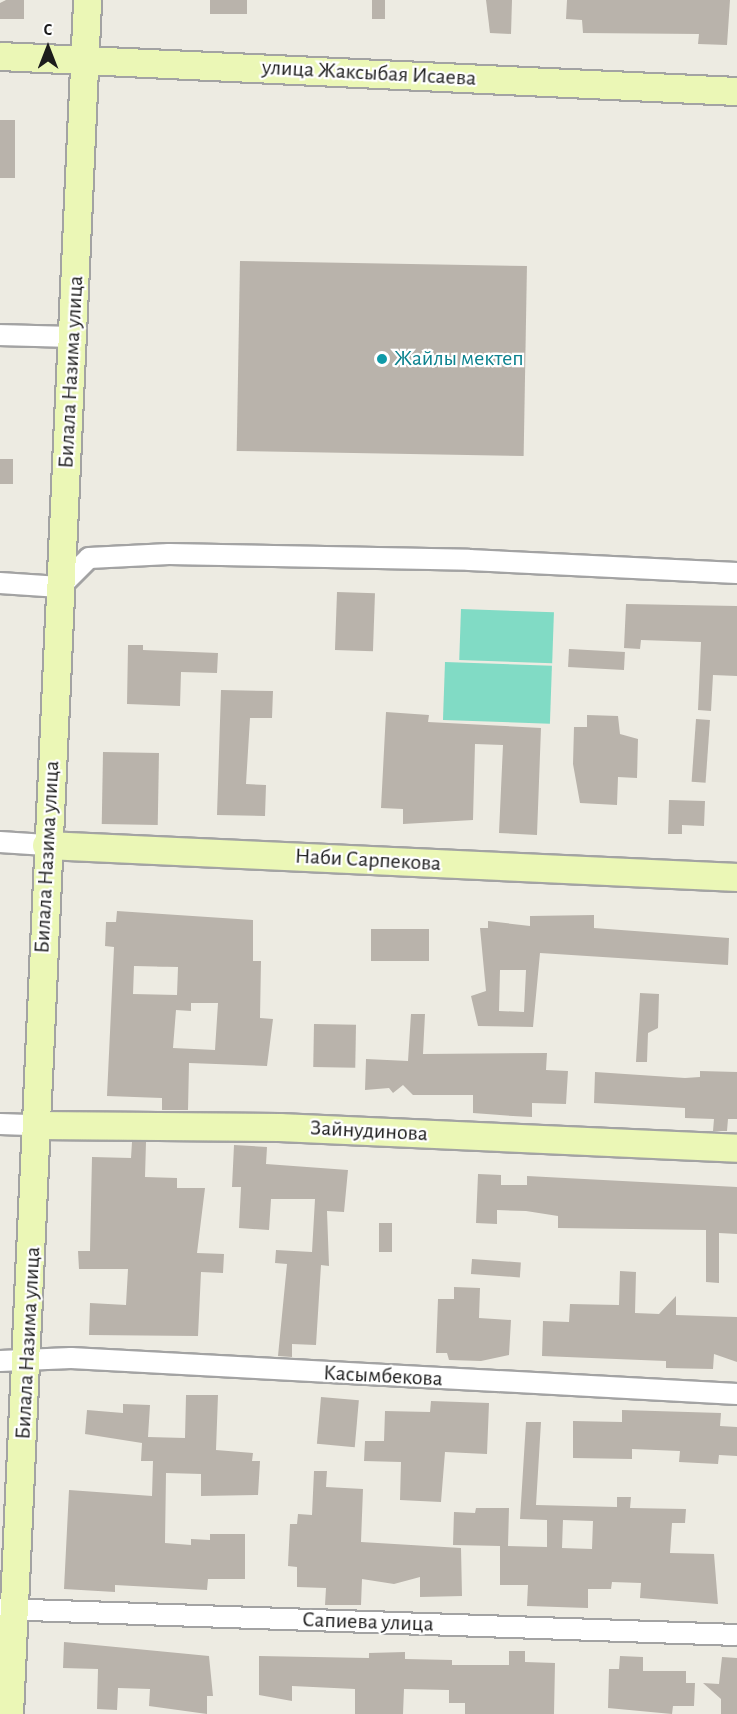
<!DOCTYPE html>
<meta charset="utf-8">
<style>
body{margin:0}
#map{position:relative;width:737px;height:1714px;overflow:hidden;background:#edebe2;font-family:"Alegreya Sans",sans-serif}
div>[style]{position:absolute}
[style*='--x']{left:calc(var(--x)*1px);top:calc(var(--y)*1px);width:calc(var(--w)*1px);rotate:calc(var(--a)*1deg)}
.pitch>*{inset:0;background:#81dbc5;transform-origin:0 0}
.building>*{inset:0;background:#b9b3ab;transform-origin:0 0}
.roads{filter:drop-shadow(2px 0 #a3a3a3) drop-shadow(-2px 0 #a3a3a3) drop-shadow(0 2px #a3a3a3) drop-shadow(0 -2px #a3a3a3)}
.street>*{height:20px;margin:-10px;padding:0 10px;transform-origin:10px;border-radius:10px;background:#fff}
.secondary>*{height:27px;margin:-13.5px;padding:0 13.5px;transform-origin:13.5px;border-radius:13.5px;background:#ebf7b6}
.dots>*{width:16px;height:16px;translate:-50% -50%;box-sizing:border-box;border:3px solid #fff;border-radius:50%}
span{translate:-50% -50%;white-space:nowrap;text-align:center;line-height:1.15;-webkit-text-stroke:4.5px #fff;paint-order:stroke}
.street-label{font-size:22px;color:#1c1c1c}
.culture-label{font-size:22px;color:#0d838f}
.left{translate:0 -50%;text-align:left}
.north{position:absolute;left:18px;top:18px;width:60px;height:60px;-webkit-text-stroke:4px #fff;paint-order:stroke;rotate:0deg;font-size:16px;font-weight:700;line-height:24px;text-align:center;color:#1c1c1c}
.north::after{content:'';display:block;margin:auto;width:21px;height:27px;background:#1c1c1c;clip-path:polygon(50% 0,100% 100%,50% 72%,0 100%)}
</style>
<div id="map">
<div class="pitch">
<div style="left:461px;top:609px;width:93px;height:51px;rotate:2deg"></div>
<div style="left:445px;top:662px;width:107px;height:58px;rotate:2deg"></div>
</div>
<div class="building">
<div style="clip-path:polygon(6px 0,24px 0,24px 19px,0 19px,0 3px)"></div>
<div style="left:210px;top:0;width:37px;height:14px"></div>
<div style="left:372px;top:0;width:13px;height:19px"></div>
<div style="clip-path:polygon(486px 0,512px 0,511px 34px,490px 33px)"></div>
<div style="clip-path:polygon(567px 0,730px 0,727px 45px,698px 44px,699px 34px,583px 33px,582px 20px,566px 19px)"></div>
<div style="left:0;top:120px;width:15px;height:58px"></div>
<div style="left:240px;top:261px;width:287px;height:190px;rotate:1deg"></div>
<div style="left:0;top:459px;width:13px;height:25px"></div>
<div style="left:337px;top:592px;width:38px;height:58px;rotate:2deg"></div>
<div style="clip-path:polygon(626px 604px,737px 606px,737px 676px,713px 675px,711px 711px,698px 710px,701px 642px,641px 640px,640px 649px,624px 648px)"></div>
<div style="clip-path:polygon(128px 645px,143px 645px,143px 650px,218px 653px,217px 673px,181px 672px,180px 706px,127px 704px)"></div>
<div style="left:569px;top:649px;width:56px;height:18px;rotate:3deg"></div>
<div style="clip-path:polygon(221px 690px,273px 691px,272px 718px,250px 718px,246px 784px,266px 785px,265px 816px,217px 815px)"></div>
<div style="clip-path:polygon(386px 712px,429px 715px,428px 722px,541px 728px,537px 835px,499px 833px,503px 745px,475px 744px,473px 820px,403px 824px,403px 809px,381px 808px)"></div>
<div style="clip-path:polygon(587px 715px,618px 716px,620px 734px,638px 739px,637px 778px,618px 777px,617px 805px,580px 803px,573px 764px,574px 727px,587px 727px)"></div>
<div style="left:696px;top:719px;width:14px;height:63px;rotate:4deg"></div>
<div style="left:103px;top:752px;width:56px;height:72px;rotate:1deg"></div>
<div style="clip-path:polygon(669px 800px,705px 801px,704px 826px,682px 825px,682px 834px,668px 834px)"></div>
<div style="clip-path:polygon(evenodd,117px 911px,253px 920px,253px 961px,261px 961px,260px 1018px,273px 1019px,267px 1066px,189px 1063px,188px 1110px,162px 1110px,162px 1098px,107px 1096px,114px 947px,105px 946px,106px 922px,116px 922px,117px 911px,134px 966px,178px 967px,177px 995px,133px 994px,134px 966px,117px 911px,191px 1003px,218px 1003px,215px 1050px,173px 1048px,176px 1010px,191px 1011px,191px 1003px)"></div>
<div style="clip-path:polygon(evenodd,594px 915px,594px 928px,729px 938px,728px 965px,540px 953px,533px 1027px,478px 1026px,471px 996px,486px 991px,480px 928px,488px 928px,488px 921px,530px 926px,530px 916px,594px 915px,500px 970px,526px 970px,524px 1012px,499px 1011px,500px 970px)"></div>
<div style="left:371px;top:929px;width:58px;height:32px"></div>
<div style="clip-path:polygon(640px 993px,659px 994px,658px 1028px,648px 1033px,647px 1062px,636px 1062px)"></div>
<div style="clip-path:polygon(411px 1014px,425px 1014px,423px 1054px,547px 1053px,546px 1070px,568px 1071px,566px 1104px,532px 1103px,532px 1117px,513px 1116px,473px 1113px,473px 1095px,413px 1095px,403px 1085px,393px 1093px,389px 1088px,365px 1090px,366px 1059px,408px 1061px)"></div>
<div style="left:314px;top:1024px;width:42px;height:43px;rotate:1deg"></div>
<div style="clip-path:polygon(700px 1071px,737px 1072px,737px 1119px,728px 1119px,727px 1131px,713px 1131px,714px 1119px,685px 1118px,685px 1108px,594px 1103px,595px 1072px,685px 1078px,700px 1077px)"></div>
<div style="clip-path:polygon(132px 1142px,146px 1142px,145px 1177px,177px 1178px,177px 1188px,205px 1188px,197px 1253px,224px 1254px,223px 1273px,201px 1272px,198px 1336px,89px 1335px,90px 1303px,126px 1305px,128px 1269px,79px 1269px,78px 1251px,90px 1251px,92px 1157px,131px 1158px)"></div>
<div style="clip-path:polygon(234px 1145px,267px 1147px,266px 1164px,348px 1170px,344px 1212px,327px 1211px,329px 1266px,321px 1265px,316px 1345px,292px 1344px,292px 1357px,278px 1356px,287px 1264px,275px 1263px,276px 1250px,312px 1252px,315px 1199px,271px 1199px,269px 1230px,239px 1228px,241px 1187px,232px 1187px)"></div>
<div style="clip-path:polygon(478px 1174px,501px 1175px,501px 1185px,527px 1185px,527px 1176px,737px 1187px,737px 1234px,719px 1233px,719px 1283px,706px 1282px,706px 1230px,558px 1228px,558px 1216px,526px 1211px,497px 1210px,497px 1224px,476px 1223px)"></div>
<div style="left:379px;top:1223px;width:13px;height:29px"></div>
<div style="left:472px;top:1259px;width:49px;height:15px;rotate:4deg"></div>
<div style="clip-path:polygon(620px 1271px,636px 1272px,635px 1313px,659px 1314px,676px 1296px,676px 1315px,737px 1317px,737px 1362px,714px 1354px,713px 1369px,666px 1368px,666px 1361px,542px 1356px,543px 1321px,569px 1322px,570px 1304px,619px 1305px)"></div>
<div style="clip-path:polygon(454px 1287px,480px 1288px,479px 1318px,511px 1320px,509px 1355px,481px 1361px,449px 1360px,447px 1353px,436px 1353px,438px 1299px,454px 1299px)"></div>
<div style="clip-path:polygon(186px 1395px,218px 1395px,216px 1450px,253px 1453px,252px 1461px,260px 1461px,258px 1495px,201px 1496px,201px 1474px,166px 1473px,165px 1543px,191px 1545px,191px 1539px,210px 1540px,210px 1534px,245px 1534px,245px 1579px,208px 1579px,207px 1590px,115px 1585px,115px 1592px,64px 1589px,69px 1490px,152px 1496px,153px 1461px,141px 1461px,142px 1443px,85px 1434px,87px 1410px,123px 1413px,123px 1404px,150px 1405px,148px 1437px,185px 1438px)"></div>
<div style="left:321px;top:1397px;width:38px;height:47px;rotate:5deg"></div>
<div style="clip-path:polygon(431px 1401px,489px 1403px,487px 1454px,445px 1452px,441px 1502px,400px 1500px,401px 1462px,364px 1461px,365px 1441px,384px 1441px,385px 1411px,430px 1412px)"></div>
<div style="clip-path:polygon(622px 1410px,721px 1413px,720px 1426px,737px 1427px,737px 1456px,719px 1455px,718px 1464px,679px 1462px,680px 1451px,632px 1449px,632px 1459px,573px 1458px,573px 1421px,622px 1422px)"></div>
<div style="clip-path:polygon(evenodd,526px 1422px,541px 1422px,536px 1505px,617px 1507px,617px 1497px,631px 1497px,630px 1508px,686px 1509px,685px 1523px,672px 1523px,670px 1553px,714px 1554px,718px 1604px,640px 1598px,641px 1583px,612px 1582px,611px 1589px,588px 1589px,588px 1608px,527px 1606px,528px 1585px,500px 1585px,500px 1546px,453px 1545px,454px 1512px,475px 1513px,476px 1508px,509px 1508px,508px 1546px,547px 1547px,547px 1520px,520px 1519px,526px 1422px,563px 1520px,593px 1521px,592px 1549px,562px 1548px,563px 1520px)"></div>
<div style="clip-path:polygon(314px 1471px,327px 1471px,326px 1487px,363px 1489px,361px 1542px,461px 1548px,462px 1596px,420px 1597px,420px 1577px,394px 1584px,362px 1579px,361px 1605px,325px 1605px,326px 1588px,297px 1587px,297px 1567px,288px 1566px,290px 1524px,297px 1524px,298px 1514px,312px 1515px)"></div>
<div style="clip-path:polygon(64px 1642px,209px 1656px,213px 1696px,207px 1696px,207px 1714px,149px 1706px,150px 1689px,118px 1688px,117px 1710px,97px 1709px,98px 1669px,63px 1668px)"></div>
<div style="clip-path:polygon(509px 1651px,525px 1651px,525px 1662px,555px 1663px,554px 1714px,465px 1714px,465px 1703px,449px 1703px,449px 1690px,404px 1689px,403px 1714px,355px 1714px,355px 1689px,292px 1686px,292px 1701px,259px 1695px,259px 1656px,369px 1658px,369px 1653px,405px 1652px,405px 1659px,452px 1660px,452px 1665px,509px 1665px)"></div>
<div style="clip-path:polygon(620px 1656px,643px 1657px,643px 1671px,686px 1671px,686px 1683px,695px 1683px,694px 1706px,673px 1706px,672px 1714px,608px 1708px,609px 1669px,619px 1669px)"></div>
<div style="clip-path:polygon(722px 1657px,737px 1658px,737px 1714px,721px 1714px,721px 1699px,703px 1683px,719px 1684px)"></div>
</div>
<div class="roads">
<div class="street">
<div style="--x:0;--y:335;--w:72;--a:1.6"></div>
<div style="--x:0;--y:583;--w:60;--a:3.8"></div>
<div style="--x:60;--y:587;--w:41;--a:-45"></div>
<div style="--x:89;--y:558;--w:80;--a:-2.9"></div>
<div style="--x:169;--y:554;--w:300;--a:1.1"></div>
<div style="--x:469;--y:560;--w:268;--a:2.8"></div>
<div style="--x:0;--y:842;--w:46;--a:3.7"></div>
<div style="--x:0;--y:1124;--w:36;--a:2"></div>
<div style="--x:0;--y:1361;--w:71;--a:-2.4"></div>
<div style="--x:71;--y:1358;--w:667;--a:3.09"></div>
<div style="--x:0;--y:1609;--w:737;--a:2.02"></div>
</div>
<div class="secondary">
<div style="--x:0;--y:56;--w:738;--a:2.72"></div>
<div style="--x:46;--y:845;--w:692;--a:2.65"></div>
<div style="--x:36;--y:1125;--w:243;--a:0.5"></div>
<div style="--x:279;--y:1127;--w:458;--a:2.6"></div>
<div style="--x:9;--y:1714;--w:1716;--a:-87.39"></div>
</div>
</div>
<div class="dots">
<div style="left:382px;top:359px;background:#0f9aa8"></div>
</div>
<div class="street-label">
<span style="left:369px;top:73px;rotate:3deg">улица Жаксыбая Исаева</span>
<span style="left:71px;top:372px;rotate:-87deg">Билала Назима улица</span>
<span style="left:47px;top:857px;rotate:-87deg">Билала Назима улица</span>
<span style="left:368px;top:860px;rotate:3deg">Наби Сарпекова</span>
<span style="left:369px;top:1131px;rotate:3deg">Зайнудинова</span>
<span style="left:28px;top:1343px;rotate:-87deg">Билала Назима улица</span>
<span style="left:383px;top:1376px;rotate:3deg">Касымбекова</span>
<span style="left:368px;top:1622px;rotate:2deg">Сапиева улица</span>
</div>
<div class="culture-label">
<span class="left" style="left:394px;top:359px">Жайлы мектеп</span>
</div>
<div class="north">С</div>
</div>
